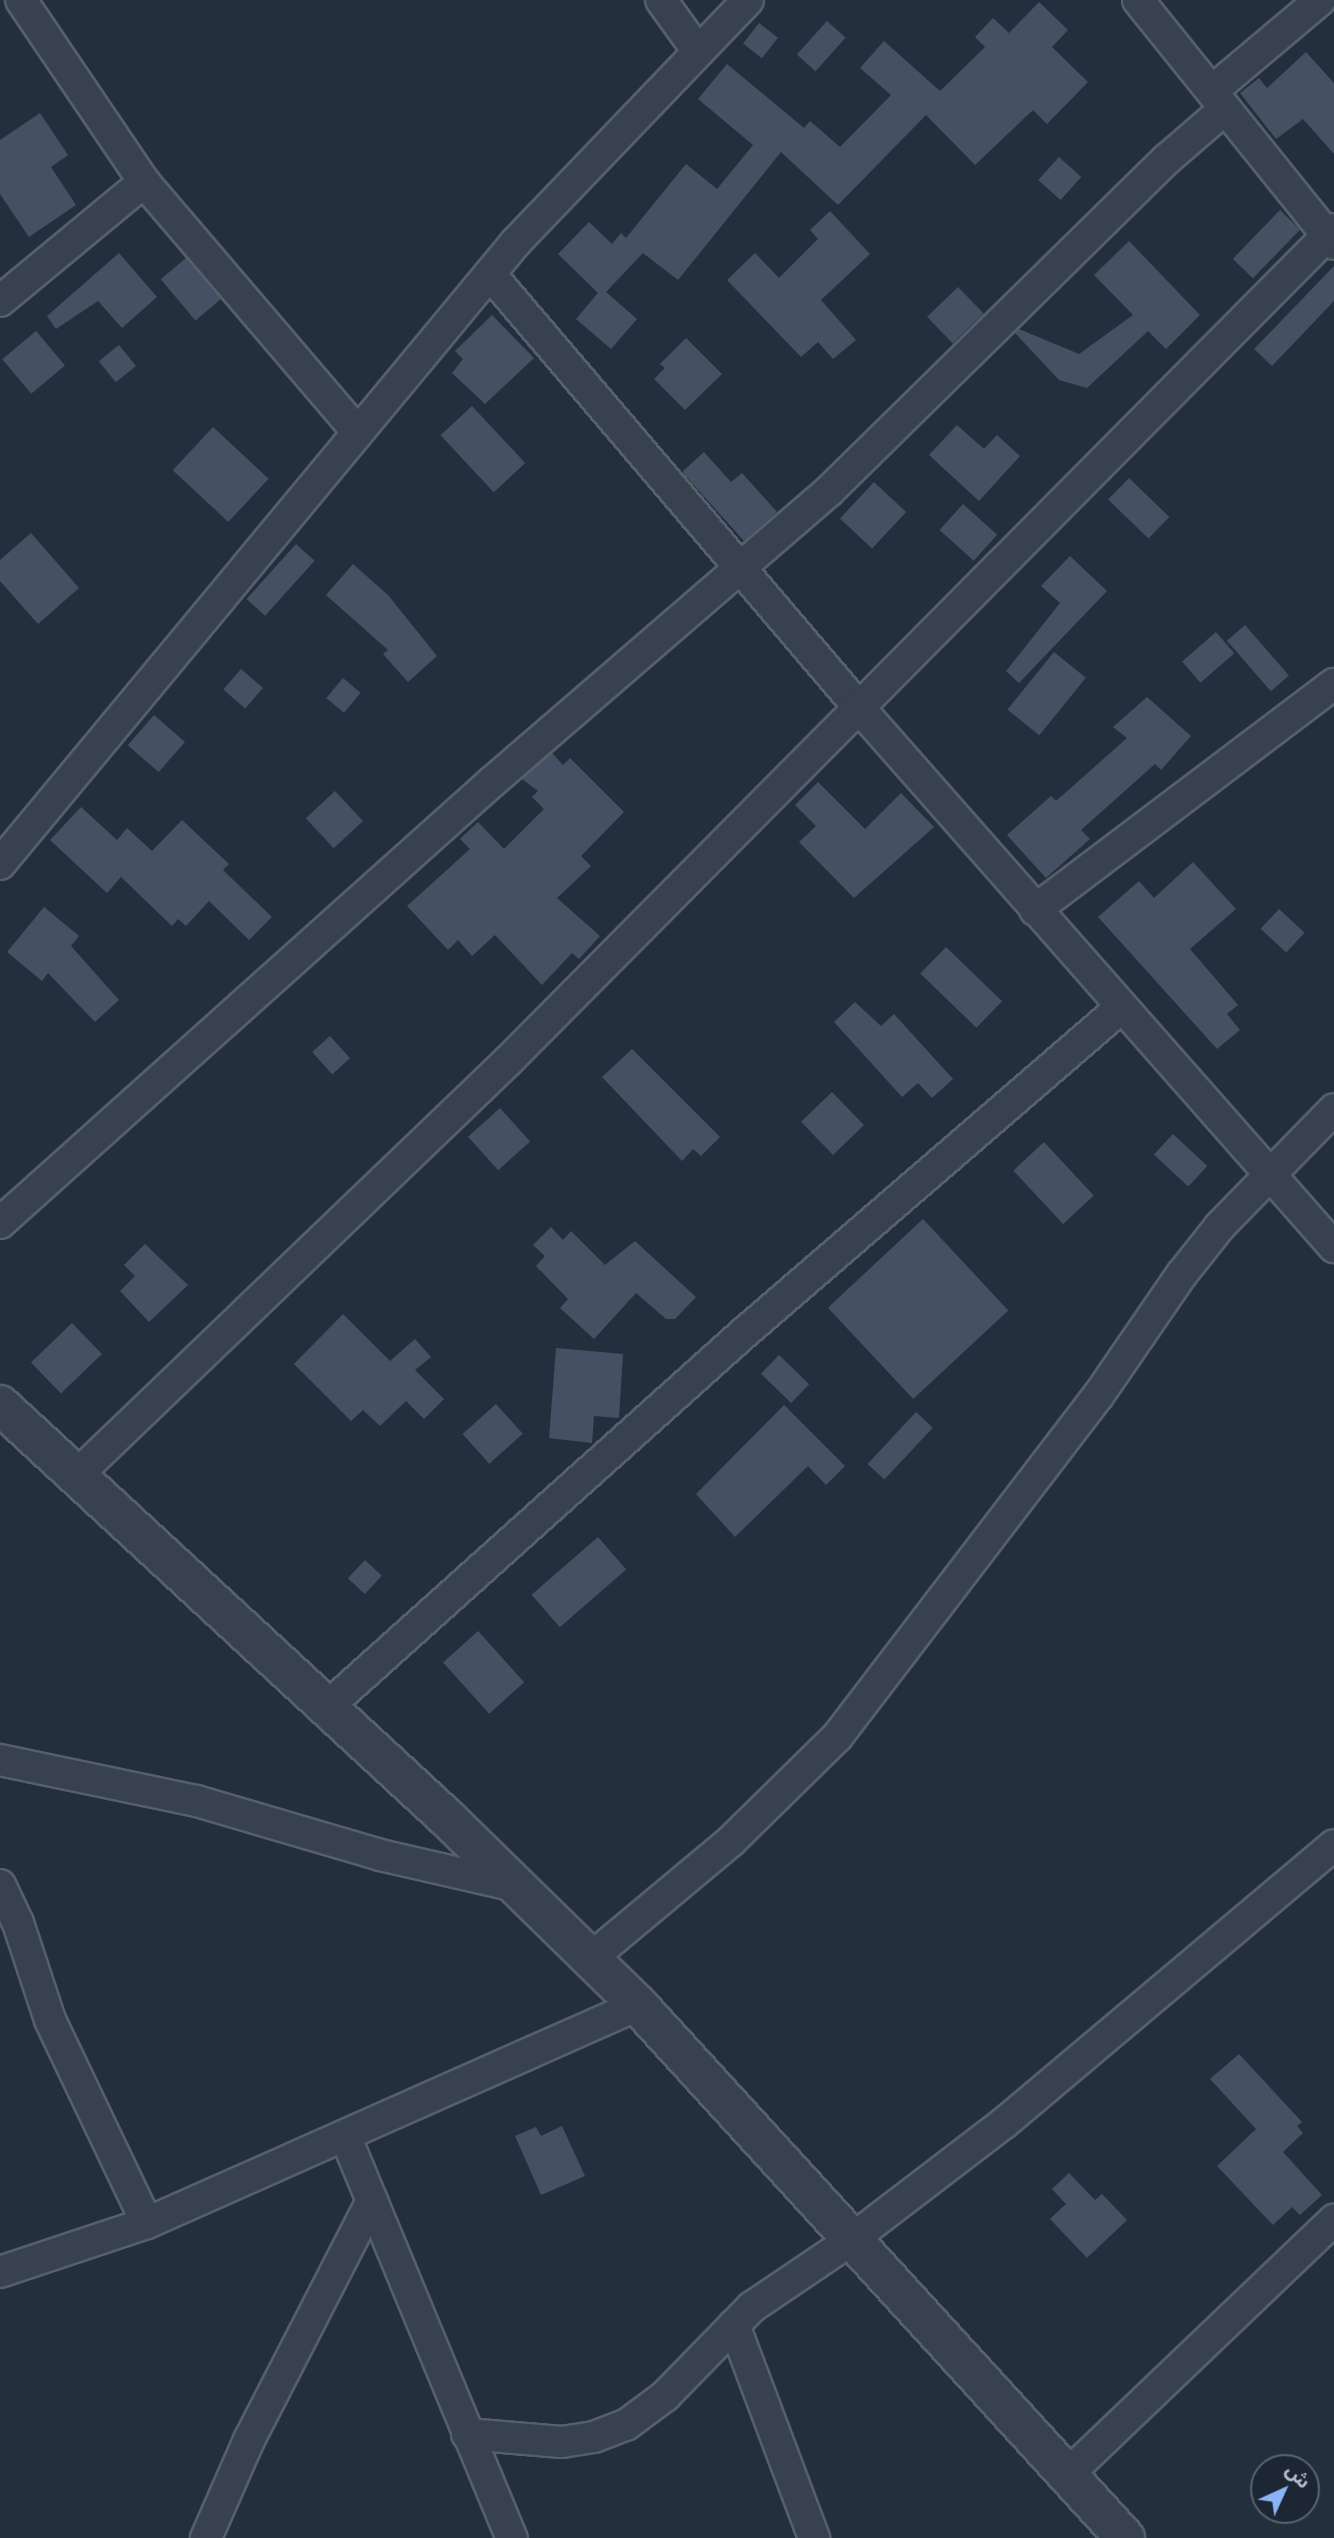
<!DOCTYPE html>
<meta charset="utf-8">
<style>
body{margin:0}
#map{position:relative;width:1334px;height:2538px;overflow:hidden;background:#242f3e;font-family:Manrope,"Noto Sans Arabic",sans-serif}
div>[style]{position:absolute}
[style*='--x']{left:calc(var(--x)*1px);top:calc(var(--y)*1px);width:calc(var(--w)*1px);rotate:calc(var(--a)*1deg)}
.building>*{inset:0;background:#455162;transform-origin:0 0}
.roads{filter:drop-shadow(2px 0 #565f6c) drop-shadow(-2px 0 #565f6c) drop-shadow(0 2px #565f6c) drop-shadow(0 -2px #565f6c)}
.minor>*{height:30px;margin:-15px;padding:0 15px;transform-origin:15px;border-radius:15px;background:#38414e}
.tertiary>*{height:38px;margin:-19px;padding:0 19px;transform-origin:19px;border-radius:19px;background:#38414e}
span{translate:-50% -50%;white-space:nowrap;text-align:center;line-height:1.15;-webkit-text-stroke:5px #1d2633;paint-order:stroke}
.north{position:absolute;left:1250px;top:2454px;width:70px;height:70px;box-sizing:border-box;background:#1d2633;border:2px solid #59626f;border-radius:50%;rotate:45deg;font-size:19px;font-weight:700;line-height:28px;text-align:center;color:#b4bcc9}
.north::after{content:'';display:block;margin:auto;width:24px;height:32px;background:#8ab4f8;clip-path:polygon(50% 0,100% 100%,50% 72%,0 100%)}
</style>
<div id="map">
<div class="building">
<div style="clip-path:polygon(1039px 2px,1068px 30px,1052px 47px,1088px 82px,1047px 124px,1033px 110px,975px 165px,926px 115px,838px 205px,781px 152px,678px 280px,643px 253px,606px 292px,637px 319px,611px 349px,576px 319px,598px 293px,558px 254px,589px 222px,612px 244px,621px 233px,626px 238px,686px 164px,717px 189px,753px 145px,698px 99px,727px 64px,804px 128px,810px 121px,840px 147px,891px 95px,860px 68px,884px 41px,940px 91px,985px 47px,975px 37px,993px 18px,1009px 33px)"></div>
<div style="left:827px;top:21px;width:25px;height:45px;rotate:42deg"></div>
<div style="left:759px;top:23px;width:24px;height:26px;rotate:38deg"></div>
<div style="clip-path:polygon(1306px 52px,1334px 83px,1334px 154px,1303px 119px,1276px 139px,1240px 93px,1259px 78px,1267px 88px)"></div>
<div style="clip-path:polygon(40px 113px,68px 155px,51px 167px,76px 205px,29px 237px,0 194px,0 140px)"></div>
<div style="left:1059px;top:157px;width:30px;height:31px;rotate:42deg"></div>
<div style="left:1280px;top:210px;width:28px;height:68px;rotate:44deg"></div>
<div style="clip-path:polygon(830px 211px,870px 254px,821px 300px,856px 340px,833px 359px,818px 342px,801px 357px,727px 280px,755px 253px,779px 278px,818px 239px,810px 230px)"></div>
<div style="clip-path:polygon(1129px 241px,1200px 315px,1166px 349px,1148px 331px,1087px 388px,1059px 380px,1015px 333px,1019px 329px,1079px 354px,1133px 315px,1094px 275px)"></div>
<div style="clip-path:polygon(119px 253px,157px 297px,122px 328px,98px 301px,56px 329px,47px 316px)"></div>
<div style="left:186px;top:258px;width:54px;height:33px;rotate:50deg"></div>
<div style="clip-path:polygon(1334px 266px,1334px 301px,1272px 366px,1254px 349px)"></div>
<div style="left:958px;top:287px;width:37px;height:43px;rotate:46deg"></div>
<div style="clip-path:polygon(492px 315px,534px 358px,485px 404px,452px 373px,463px 359px,455px 351px)"></div>
<div style="left:36px;top:331px;width:45px;height:44px;rotate:50deg"></div>
<div style="clip-path:polygon(686px 338px,722px 374px,685px 410px,654px 379px,665px 368px,660px 364px)"></div>
<div style="left:119px;top:345px;width:27px;height:26px;rotate:51deg"></div>
<div style="left:472px;top:406px;width:78px;height:43px;rotate:47deg"></div>
<div style="clip-path:polygon(957px 425px,984px 449px,997px 435px,1020px 456px,979px 501px,929px 455px)"></div>
<div style="left:213px;top:427px;width:76px;height:59px;rotate:43deg"></div>
<div style="clip-path:polygon(704px 452px,731px 482px,742px 473px,777px 512px,744px 541px,682px 472px)"></div>
<div style="left:1129px;top:478px;width:56px;height:30px;rotate:44deg"></div>
<div style="left:874px;top:482px;width:44px;height:50px;rotate:43deg"></div>
<div style="left:963px;top:504px;width:46px;height:35px;rotate:42deg"></div>
<div style="clip-path:polygon(31px 533px,79px 588px,38px 624px,0 581px,0 560px)"></div>
<div style="left:296px;top:544px;width:25px;height:74px;rotate:42deg"></div>
<div style="clip-path:polygon(1070px 556px,1107px 591px,1019px 683px,1006px 671px,1060px 603px,1041px 586px)"></div>
<div style="clip-path:polygon(353px 564px,388px 595px,437px 656px,408px 682px,383px 654px,388px 650px,326px 595px)"></div>
<div style="left:1245px;top:625px;width:67px;height:24px;rotate:49deg"></div>
<div style="left:1216px;top:632px;width:28px;height:45px;rotate:49deg"></div>
<div style="left:1054px;top:652px;width:41px;height:74px;rotate:39deg"></div>
<div style="left:241px;top:669px;width:29px;height:27px;rotate:41deg"></div>
<div style="left:343px;top:678px;width:23px;height:26px;rotate:40deg"></div>
<div style="clip-path:polygon(1147px 697px,1191px 736px,1161px 770px,1155px 764px,1081px 830px,1090px 839px,1046px 878px,1007px 835px,1051px 796px,1056px 801px,1127px 738px,1113px 727px)"></div>
<div style="left:154px;top:715px;width:41px;height:40px;rotate:41deg"></div>
<div style="clip-path:polygon(552px 753px,563px 765px,570px 758px,624px 812px,581px 856px,591px 866px,557px 898px,600px 936px,579px 959px,572px 953px,542px 985px,495px 935px,472px 956px,458px 940px,448px 950px,407px 906px,470px 849px,460px 839px,478px 822px,504px 849px,544px 809px,532px 797px,538px 791px,522px 779px)"></div>
<div style="clip-path:polygon(818px 782px,865px 829px,901px 793px,934px 827px,854px 898px,799px 842px,816px 826px,795px 805px)"></div>
<div style="left:335px;top:791px;width:41px;height:40px;rotate:47deg"></div>
<div style="clip-path:polygon(81px 807px,117px 840px,127px 828px,152px 851px,182px 820px,229px 864px,223px 870px,272px 917px,249px 940px,209px 901px,186px 926px,178px 919px,172px 926px,121px 877px,107px 893px,50px 840px)"></div>
<div style="clip-path:polygon(1193px 862px,1236px 909px,1190px 949px,1238px 1005px,1227px 1014px,1240px 1030px,1217px 1049px,1098px 917px,1139px 881px,1154px 898px)"></div>
<div style="clip-path:polygon(44px 907px,79px 936px,71px 946px,119px 1000px,95px 1022px,48px 973px,42px 981px,7px 952px)"></div>
<div style="left:1279px;top:909px;width:35px;height:27px;rotate:43deg"></div>
<div style="left:946px;top:947px;width:78px;height:37px;rotate:44deg"></div>
<div style="clip-path:polygon(855px 1002px,881px 1026px,894px 1014px,953px 1079px,932px 1098px,918px 1083px,902px 1097px,834px 1022px)"></div>
<div style="left:330px;top:1036px;width:30px;height:24px;rotate:48deg"></div>
<div style="clip-path:polygon(632px 1049px,720px 1137px,701px 1156px,693px 1149px,682px 1161px,602px 1077px)"></div>
<div style="left:832px;top:1092px;width:46px;height:43px;rotate:46deg"></div>
<div style="left:500px;top:1108px;width:45px;height:43px;rotate:48deg"></div>
<div style="left:1173px;top:1134px;width:47px;height:28px;rotate:43deg"></div>
<div style="left:1044px;top:1142px;width:73px;height:42px;rotate:47deg"></div>
<div style="left:923px;top:1219px;width:125px;height:130px;rotate:47deg"></div>
<div style="clip-path:polygon(551px 1227px,563px 1240px,571px 1231px,605px 1265px,635px 1241px,696px 1297px,675px 1319px,666px 1319px,636px 1293px,594px 1339px,560px 1308px,568px 1299px,536px 1266px,545px 1256px,533px 1245px)"></div>
<div style="clip-path:polygon(145px 1244px,188px 1285px,149px 1322px,120px 1291px,135px 1276px,124px 1265px)"></div>
<div style="clip-path:polygon(343px 1314px,390px 1361px,415px 1339px,431px 1357px,415px 1370px,444px 1399px,424px 1419px,406px 1401px,380px 1426px,363px 1410px,351px 1421px,294px 1364px)"></div>
<div style="left:72px;top:1323px;width:43px;height:57px;rotate:46deg"></div>
<div style="clip-path:polygon(556px 1348px,623px 1354px,619px 1418px,594px 1416px,592px 1443px,549px 1438px)"></div>
<div style="left:779px;top:1355px;width:42px;height:26px;rotate:44deg"></div>
<div style="left:496px;top:1404px;width:40px;height:45px;rotate:48deg"></div>
<div style="clip-path:polygon(784px 1405px,845px 1466px,826px 1485px,808px 1466px,735px 1537px,696px 1494px)"></div>
<div style="left:916px;top:1412px;width:23px;height:71px;rotate:43deg"></div>
<div style="left:598px;top:1537px;width:43px;height:88px;rotate:49deg"></div>
<div style="left:365px;top:1560px;width:23px;height:25px;rotate:43deg"></div>
<div style="left:478px;top:1631px;width:69px;height:47px;rotate:48deg"></div>
<div style="clip-path:polygon(1239px 2054px,1302px 2122px,1297px 2126px,1303px 2133px,1283px 2152px,1322px 2195px,1300px 2215px,1292px 2207px,1273px 2225px,1217px 2166px,1256px 2129px,1210px 2079px)"></div>
<div style="clip-path:polygon(562px 2126px,585px 2176px,541px 2195px,515px 2136px,536px 2127px,541px 2136px)"></div>
<div style="clip-path:polygon(1069px 2173px,1095px 2200px,1102px 2194px,1127px 2220px,1087px 2258px,1050px 2219px,1066px 2204px,1052px 2189px)"></div>
</div>
<div class="roads">
<div class="minor">
<div style="--x:21;--y:0;--w:220;--a:55.9"></div>
<div style="--x:144;--y:182;--w:328;--a:49.5"></div>
<div style="--x:661;--y:0;--w:62;--a:54.2"></div>
<div style="--x:1138;--y:0;--w:313;--a:51.2"></div>
<div style="--x:1212;--y:91;--w:141;--a:-40.1"></div>
<div style="--x:490;--y:274;--w:572;--a:49.6"></div>
<div style="--x:861;--y:710;--w:716;--a:48.63"></div>
<div style="--x:0;--y:301;--w:187;--a:-39.6"></div>
<div style="--x:0;--y:864;--w:808;--a:-50.32"></div>
<div style="--x:516;--y:242;--w:335;--a:-46.2"></div>
<div style="--x:1035;--y:910;--w:375;--a:-37.1"></div>
<div style="--x:0;--y:1223;--w:662;--a:-41.88"></div>
<div style="--x:493;--y:781;--w:444;--a:-40.8"></div>
<div style="--x:829;--y:491;--w:474;--a:-44.5"></div>
<div style="--x:1167;--y:159;--w:77;--a:-40.8"></div>
<div style="--x:77;--y:1475;--w:598;--a:-43.85"></div>
<div style="--x:508;--y:1061;--w:1172;--a:-45.21"></div>
<div style="--x:326;--y:1708;--w:562;--a:-41.9"></div>
<div style="--x:744;--y:1333;--w:497;--a:-40.8"></div>
<div style="--x:0;--y:1760;--w:201;--a:11.8"></div>
<div style="--x:197;--y:1801;--w:191;--a:16.4"></div>
<div style="--x:380;--y:1855;--w:139;--a:12.9"></div>
<div style="--x:0;--y:1885;--w:42;--a:64.7"></div>
<div style="--x:18;--y:1923;--w:102;--a:71.7"></div>
<div style="--x:50;--y:2020;--w:225;--a:64.5"></div>
<div style="--x:147;--y:2223;--w:537;--a:-23.94"></div>
<div style="--x:591;--y:1958;--w:182;--a:-39.9"></div>
<div style="--x:731;--y:1841;--w:148;--a:-44.5"></div>
<div style="--x:837;--y:1737;--w:429;--a:-52.6"></div>
<div style="--x:1098;--y:1396;--w:148;--a:-55.5"></div>
<div style="--x:1182;--y:1274;--w:61;--a:-51.6"></div>
<div style="--x:1220;--y:1226;--w:163;--a:-45.7"></div>
<div style="--x:346;--y:2138;--w:433;--a:67.5"></div>
<div style="--x:0;--y:2272;--w:155;--a:-18.4"></div>
<div style="--x:734;--y:2325;--w:228;--a:69.4"></div>
<div style="--x:467;--y:2434;--w:95;--a:4.8"></div>
<div style="--x:562;--y:2442;--w:32;--a:-9"></div>
<div style="--x:594;--y:2437;--w:34;--a:-21"></div>
<div style="--x:626;--y:2425;--w:49;--a:-36.6"></div>
<div style="--x:665;--y:2396;--w:124;--a:-45.7"></div>
<div style="--x:752;--y:2307;--w:120;--a:-34.1"></div>
<div style="--x:851;--y:2240;--w:193;--a:-37.4"></div>
<div style="--x:1004;--y:2123;--w:431;--a:-40.1"></div>
<div style="--x:1066;--y:2476;--w:371;--a:-43.7"></div>
<div style="--x:206;--y:2538;--w:107;--a:-66.3"></div>
<div style="--x:249;--y:2440;--w:269;--a:-62.8"></div>
</div>
<div class="tertiary">
<div style="--x:0;--y:1405;--w:609;--a:42.74"></div>
<div style="--x:447;--y:1818;--w:267;--a:44.4"></div>
<div style="--x:638;--y:2005;--w:722;--a:47.58"></div>
</div>
</div>
<div class="north">ش</div>
</div>
